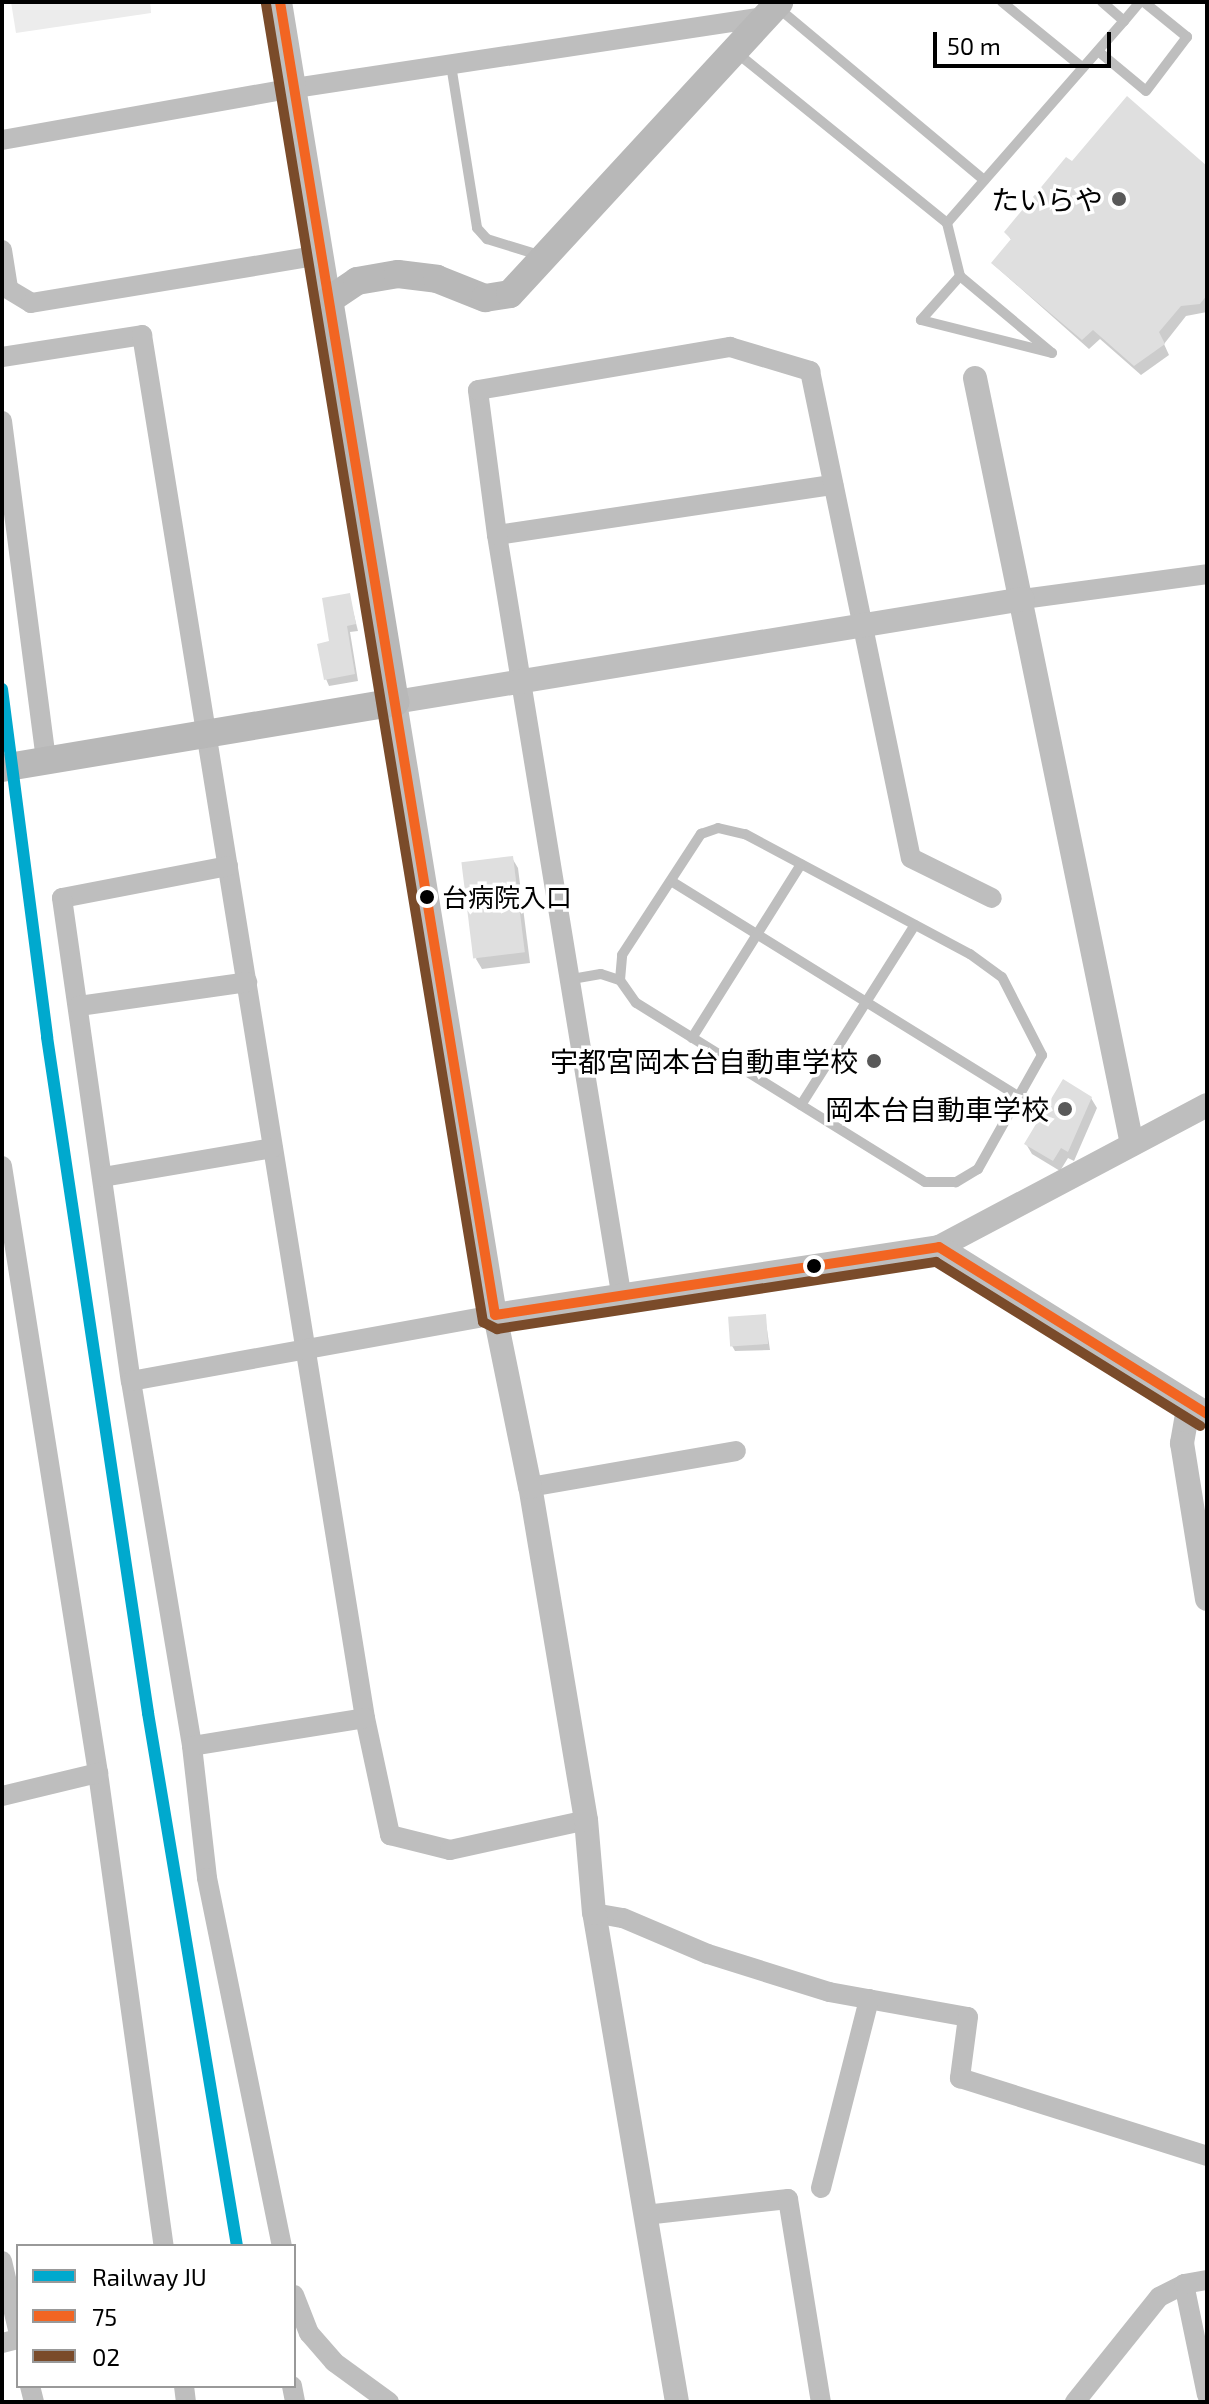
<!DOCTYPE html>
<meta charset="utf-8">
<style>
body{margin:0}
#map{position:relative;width:1209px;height:2404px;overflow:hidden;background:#fff;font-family:"Exo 2","Noto Sans JP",sans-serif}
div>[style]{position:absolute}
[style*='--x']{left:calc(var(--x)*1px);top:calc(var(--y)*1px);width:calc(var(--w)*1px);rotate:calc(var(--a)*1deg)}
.green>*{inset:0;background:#ececec}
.shadow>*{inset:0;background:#0003}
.building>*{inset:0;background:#dfdfdf;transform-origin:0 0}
.service>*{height:10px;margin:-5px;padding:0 5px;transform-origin:5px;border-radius:5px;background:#bebebe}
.minor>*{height:20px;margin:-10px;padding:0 10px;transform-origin:10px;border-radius:10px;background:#bebebe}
.tertiary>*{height:24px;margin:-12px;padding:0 12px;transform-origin:12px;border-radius:12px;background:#bebebe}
.secondary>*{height:28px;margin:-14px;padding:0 14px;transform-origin:14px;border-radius:14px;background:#b8b8b8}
.bus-1>*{height:10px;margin:-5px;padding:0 5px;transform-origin:5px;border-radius:5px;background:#f26522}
.bus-2>*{height:10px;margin:-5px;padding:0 5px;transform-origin:5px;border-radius:5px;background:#7a4b2a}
.rail-1>*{height:12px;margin:-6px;padding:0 6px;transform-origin:6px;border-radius:6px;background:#00a9ce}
.dots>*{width:22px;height:22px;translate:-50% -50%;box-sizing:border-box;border:4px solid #fff;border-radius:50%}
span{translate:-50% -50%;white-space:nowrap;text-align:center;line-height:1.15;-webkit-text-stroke:7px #fff;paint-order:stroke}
.bus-label{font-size:26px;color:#000}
.left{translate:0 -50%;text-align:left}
.poi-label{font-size:28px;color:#000}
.right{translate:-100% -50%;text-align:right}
.frame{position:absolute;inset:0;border:4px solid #000;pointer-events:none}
.legend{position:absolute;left:16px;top:2244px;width:280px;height:144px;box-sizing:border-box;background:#fff;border:2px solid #999;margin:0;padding:10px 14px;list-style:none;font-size:24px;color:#000}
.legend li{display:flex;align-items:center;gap:16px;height:40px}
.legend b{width:40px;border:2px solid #999}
.scale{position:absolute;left:933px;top:32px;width:178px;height:36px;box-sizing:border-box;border:4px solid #000;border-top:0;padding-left:10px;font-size:24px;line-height:28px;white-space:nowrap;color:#000;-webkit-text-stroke:6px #fff;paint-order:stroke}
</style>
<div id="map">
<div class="green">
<div style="clip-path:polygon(11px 2px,150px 2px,151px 13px,16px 33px)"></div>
</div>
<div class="shadow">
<div style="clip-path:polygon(1072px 164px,1207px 169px,1207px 312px,1186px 316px,1164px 344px,1169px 355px,1141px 375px,1100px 339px,1089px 349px,993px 264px,1012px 241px,1006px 232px)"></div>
<div style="clip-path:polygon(349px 595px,358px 631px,350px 632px,358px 681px,329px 686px,326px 679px,331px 643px)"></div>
<div style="clip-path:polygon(512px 858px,518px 868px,530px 963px,482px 969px,476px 959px)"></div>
<div style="clip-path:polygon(1091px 1098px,1097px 1108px,1074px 1161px,1068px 1158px,1060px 1171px,1032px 1154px,1026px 1144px)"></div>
<div style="clip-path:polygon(765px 1316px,770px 1350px,735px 1351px,731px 1344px)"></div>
</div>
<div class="building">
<div style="clip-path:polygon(1127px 96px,1207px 166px,1207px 295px,1200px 304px,1181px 306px,1159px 332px,1165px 344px,1134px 366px,1093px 330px,1082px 340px,991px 263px,1011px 239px,1004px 232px,1066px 157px,1072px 161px)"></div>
<div style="clip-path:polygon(350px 593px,356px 624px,347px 626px,355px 674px,324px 680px,317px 644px,329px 641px,322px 598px)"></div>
<div style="left:513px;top:856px;width:97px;height:52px;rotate:83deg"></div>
<div style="clip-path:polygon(1063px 1079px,1092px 1097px,1068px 1152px,1061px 1148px,1053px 1161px,1024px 1144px)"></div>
<div style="left:766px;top:1314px;width:30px;height:38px;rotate:86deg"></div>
</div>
<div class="service">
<div style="--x:1002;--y:2;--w:104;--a:39.2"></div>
<div style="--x:777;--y:7;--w:270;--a:39.9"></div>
<div style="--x:1124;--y:21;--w:25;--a:-50"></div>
<div style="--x:1098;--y:51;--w:62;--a:39.8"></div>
<div style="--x:1146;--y:91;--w:68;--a:-52.8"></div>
<div style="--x:1187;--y:37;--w:55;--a:-140.9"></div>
<div style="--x:737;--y:53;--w:270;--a:39"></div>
<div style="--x:451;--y:65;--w:165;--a:80.9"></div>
<div style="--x:477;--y:228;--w:15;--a:48"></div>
<div style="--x:487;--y:239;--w:58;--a:17.2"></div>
<div style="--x:960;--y:276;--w:59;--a:131.6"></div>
<div style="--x:921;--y:320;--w:135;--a:14.1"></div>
<div style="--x:1052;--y:353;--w:120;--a:-140.1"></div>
<div style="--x:960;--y:276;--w:55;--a:-103.8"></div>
<div style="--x:947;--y:223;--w:269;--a:-48.8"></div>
<div style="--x:1124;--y:21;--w:29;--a:-139"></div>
<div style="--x:718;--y:828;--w:28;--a:13"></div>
<div style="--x:745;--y:834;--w:255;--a:28.1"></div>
<div style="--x:970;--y:954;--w:39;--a:36"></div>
<div style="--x:1002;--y:977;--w:88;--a:62.9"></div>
<div style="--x:1042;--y:1055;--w:131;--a:119.3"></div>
<div style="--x:978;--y:1169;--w:26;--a:149"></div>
<div style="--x:956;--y:1182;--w:31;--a:180"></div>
<div style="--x:925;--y:1182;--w:340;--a:-148.2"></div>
<div style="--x:636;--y:1003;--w:28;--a:-125"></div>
<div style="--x:620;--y:980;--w:25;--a:-85"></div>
<div style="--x:622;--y:955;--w:145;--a:-56.9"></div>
<div style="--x:701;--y:834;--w:18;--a:-19"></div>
<div style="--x:671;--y:881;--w:412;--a:31.8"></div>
<div style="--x:572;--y:979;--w:29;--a:-10"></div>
<div style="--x:601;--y:974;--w:20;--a:18"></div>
<div style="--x:692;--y:1038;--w:205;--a:-57.9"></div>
<div style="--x:801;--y:1105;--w:213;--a:-57.7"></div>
</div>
<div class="minor">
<div style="--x:2;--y:140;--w:298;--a:-10.1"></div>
<div style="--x:295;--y:88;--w:475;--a:-8.6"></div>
<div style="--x:2;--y:250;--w:39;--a:81"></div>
<div style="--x:8;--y:289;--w:27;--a:31"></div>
<div style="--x:31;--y:303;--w:294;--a:-9.4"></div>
<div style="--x:2;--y:357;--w:142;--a:-8.9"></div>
<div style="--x:142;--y:335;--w:1401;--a:80.84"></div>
<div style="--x:365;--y:1718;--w:120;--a:77.9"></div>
<div style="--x:390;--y:1835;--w:62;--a:14"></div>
<div style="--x:450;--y:1850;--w:139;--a:-12.4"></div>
<div style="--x:2;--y:421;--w:342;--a:82.6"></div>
<div style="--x:497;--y:535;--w:340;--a:-8.5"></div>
<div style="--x:1023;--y:599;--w:186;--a:-7.7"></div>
<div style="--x:228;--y:866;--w:169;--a:169.1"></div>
<div style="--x:62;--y:898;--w:488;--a:81.9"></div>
<div style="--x:131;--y:1381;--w:370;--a:80.5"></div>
<div style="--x:192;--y:1746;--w:133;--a:83.5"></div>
<div style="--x:207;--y:1878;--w:376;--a:78.5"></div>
<div style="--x:79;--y:1006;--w:170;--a:-8.1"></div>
<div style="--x:2;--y:1166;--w:615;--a:81.01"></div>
<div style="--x:98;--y:1773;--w:478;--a:82.1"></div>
<div style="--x:103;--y:1177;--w:172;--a:-9.7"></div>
<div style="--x:621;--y:1293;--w:768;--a:-99.29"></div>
<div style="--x:497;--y:535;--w:146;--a:-97.5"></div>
<div style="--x:478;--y:390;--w:256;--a:-9.7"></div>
<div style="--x:730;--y:347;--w:84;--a:16.7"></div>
<div style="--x:810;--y:371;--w:497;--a:78.3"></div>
<div style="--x:911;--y:858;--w:90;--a:26.3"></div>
<div style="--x:131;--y:1381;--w:370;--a:-10.3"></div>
<div style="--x:530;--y:1487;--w:209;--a:-9.9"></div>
<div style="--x:192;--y:1746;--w:175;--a:-9.2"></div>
<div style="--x:2;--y:1796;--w:99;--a:-13.5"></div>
<div style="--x:594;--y:1913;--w:29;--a:10"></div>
<div style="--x:623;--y:1918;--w:92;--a:23"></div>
<div style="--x:708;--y:1954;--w:127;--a:17.4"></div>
<div style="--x:829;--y:1992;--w:141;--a:10.2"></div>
<div style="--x:968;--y:2017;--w:62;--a:97.5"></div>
<div style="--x:960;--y:2078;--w:259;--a:17.5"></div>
<div style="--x:821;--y:2188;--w:195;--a:-75.7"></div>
<div style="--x:645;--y:2215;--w:144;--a:-6.4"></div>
<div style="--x:788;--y:2199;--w:206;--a:80.8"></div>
<div style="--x:2;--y:2261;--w:71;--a:76.9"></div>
<div style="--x:1184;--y:2284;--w:113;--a:78.3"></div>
<div style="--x:294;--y:2295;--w:41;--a:68.5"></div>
<div style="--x:309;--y:2333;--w:38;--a:49"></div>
<div style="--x:334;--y:2362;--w:68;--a:36"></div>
<div style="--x:2;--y:2343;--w:16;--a:-14"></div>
<div style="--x:30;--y:2386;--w:16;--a:76"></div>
<div style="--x:184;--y:2386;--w:16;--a:83"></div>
<div style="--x:292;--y:2386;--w:16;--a:79"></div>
<div style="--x:1075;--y:2402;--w:134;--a:-51.3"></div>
<div style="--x:1159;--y:2297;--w:28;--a:-27"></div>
<div style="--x:1184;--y:2284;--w:23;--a:-10"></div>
</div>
<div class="tertiary">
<div style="--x:280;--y:2;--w:302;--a:80.7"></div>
<div style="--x:975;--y:378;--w:782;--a:78.42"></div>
<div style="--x:939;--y:1247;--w:303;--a:-27.9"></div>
<div style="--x:495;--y:1315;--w:449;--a:-8.7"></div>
<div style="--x:939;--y:1247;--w:316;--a:31.9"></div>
<div style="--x:1189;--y:1403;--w:41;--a:99.9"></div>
<div style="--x:1182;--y:1443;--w:158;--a:80.9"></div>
<div style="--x:677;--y:2402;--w:496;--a:-99.6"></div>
<div style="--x:594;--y:1913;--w:93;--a:-94.9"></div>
<div style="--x:586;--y:1820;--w:338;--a:-99.5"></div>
<div style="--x:530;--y:1487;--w:176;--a:-101.5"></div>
<div style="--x:495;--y:1315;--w:621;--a:-99.27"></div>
<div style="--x:395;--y:702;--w:636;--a:-9.31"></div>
</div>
<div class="secondary">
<div style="--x:2;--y:768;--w:399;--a:-9.5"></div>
<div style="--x:395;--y:702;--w:407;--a:-99.3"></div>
<div style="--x:329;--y:300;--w:34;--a:-34"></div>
<div style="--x:357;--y:281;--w:42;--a:-9.7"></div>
<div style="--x:398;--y:274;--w:39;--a:7"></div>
<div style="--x:437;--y:279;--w:52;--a:21.6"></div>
<div style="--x:485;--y:298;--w:25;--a:-9"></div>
<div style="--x:510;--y:294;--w:397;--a:-47.3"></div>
</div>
<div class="bus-1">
<div style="--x:280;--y:2;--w:1330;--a:80.7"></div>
<div style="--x:495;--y:1315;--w:449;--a:-8.7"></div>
<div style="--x:939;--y:1247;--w:316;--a:31.9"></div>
</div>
<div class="bus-2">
<div style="--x:266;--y:4;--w:1336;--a:80.65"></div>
<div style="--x:483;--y:1322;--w:16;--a:27"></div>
<div style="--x:497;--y:1329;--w:444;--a:-8.7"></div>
<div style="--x:936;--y:1262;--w:311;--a:31.8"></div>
</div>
<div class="rail-1">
<div style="--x:2;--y:689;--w:351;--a:82.6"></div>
<div style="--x:47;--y:1037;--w:684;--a:81.5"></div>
<div style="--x:148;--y:1713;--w:540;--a:80.52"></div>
</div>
<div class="dots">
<div style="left:1119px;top:199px;background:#595959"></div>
<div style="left:427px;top:897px;background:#000"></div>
<div style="left:874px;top:1061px;background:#595959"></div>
<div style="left:1065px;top:1109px;background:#595959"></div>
<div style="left:814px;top:1266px;background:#000"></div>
</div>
<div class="bus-label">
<span class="left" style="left:442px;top:897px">台病院入口</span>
</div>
<div class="poi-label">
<span class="right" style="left:1103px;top:199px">たいらや</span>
<span class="right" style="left:858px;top:1061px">宇都宮岡本台自動車学校</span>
<span class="right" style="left:1049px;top:1109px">岡本台自動車学校</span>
</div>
<div class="frame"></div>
<ul class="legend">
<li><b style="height:10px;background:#00a9ce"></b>Railway JU</li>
<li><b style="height:10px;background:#f26522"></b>75</li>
<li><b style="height:10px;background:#7a4b2a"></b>02</li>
</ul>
<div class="scale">50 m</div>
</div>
